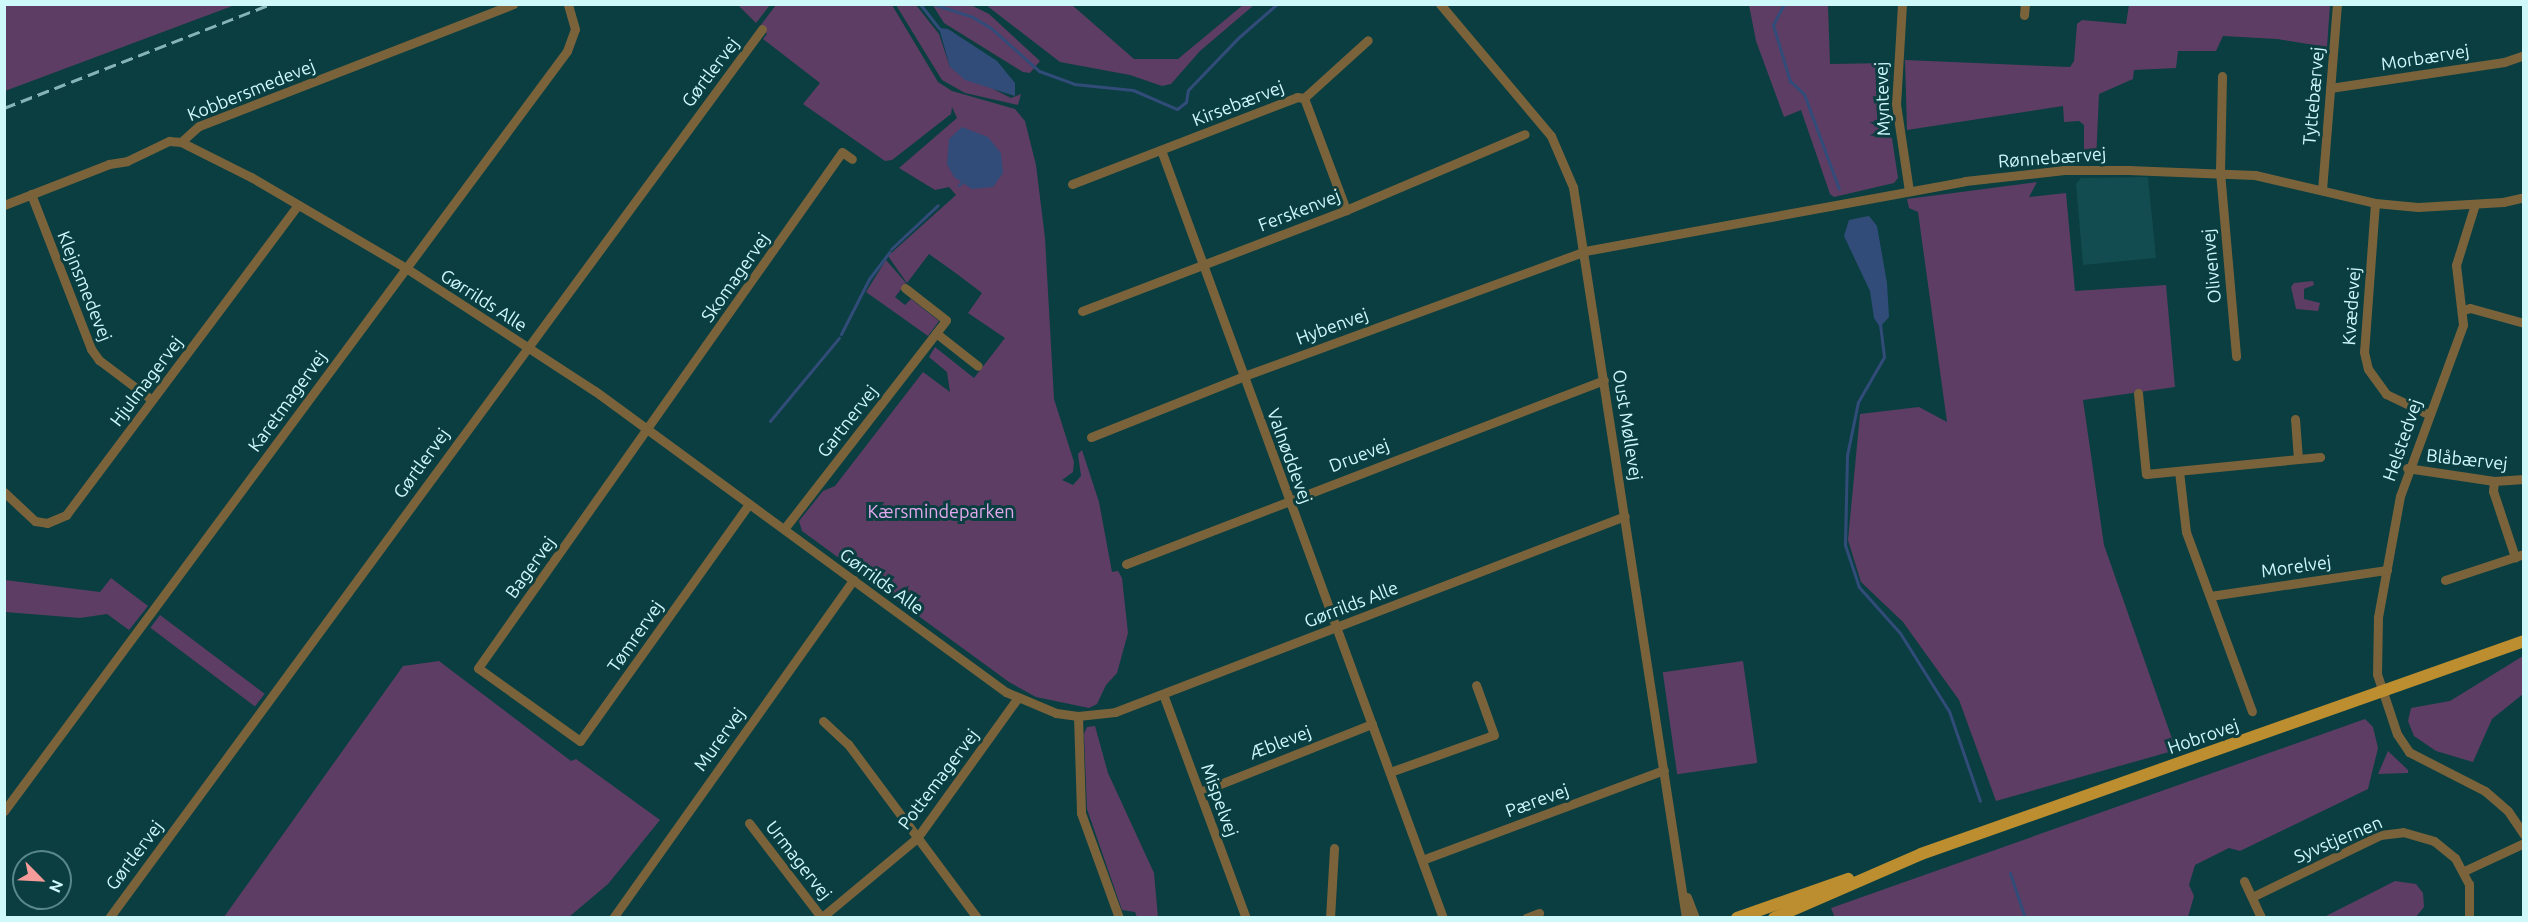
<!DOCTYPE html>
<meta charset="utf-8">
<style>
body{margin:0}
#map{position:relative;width:2528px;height:922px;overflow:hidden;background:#0a3e41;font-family:Ubuntu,sans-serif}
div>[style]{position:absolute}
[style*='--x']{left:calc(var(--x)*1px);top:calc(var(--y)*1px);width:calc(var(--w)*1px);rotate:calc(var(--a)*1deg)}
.built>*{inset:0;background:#124c50}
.green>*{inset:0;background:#5d3d63;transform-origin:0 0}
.water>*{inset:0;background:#324c7a}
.stream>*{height:3px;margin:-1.5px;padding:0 1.5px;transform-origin:1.5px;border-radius:1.5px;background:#324c7a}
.minor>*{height:9px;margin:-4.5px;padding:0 4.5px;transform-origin:4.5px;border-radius:4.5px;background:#7a633b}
.major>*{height:12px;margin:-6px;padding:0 6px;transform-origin:6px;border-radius:6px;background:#bd8e30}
.rail>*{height:3px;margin-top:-1.5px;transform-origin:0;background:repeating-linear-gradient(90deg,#86b3b6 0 12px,transparent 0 18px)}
span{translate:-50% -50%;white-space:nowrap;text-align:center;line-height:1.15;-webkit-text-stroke:6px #0a3e41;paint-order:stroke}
.street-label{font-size:18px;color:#cff8fb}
.park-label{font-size:18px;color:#e3a9ee}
.frame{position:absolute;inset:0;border:6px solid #cff8fb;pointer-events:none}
.north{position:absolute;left:12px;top:850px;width:60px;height:60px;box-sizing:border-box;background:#0a3e41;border:2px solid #59888b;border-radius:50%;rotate:114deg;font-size:16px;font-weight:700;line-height:24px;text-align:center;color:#cff8fb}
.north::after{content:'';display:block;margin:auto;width:21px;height:27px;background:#f59b99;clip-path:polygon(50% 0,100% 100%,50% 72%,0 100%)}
</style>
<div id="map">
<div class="built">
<div style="clip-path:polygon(2148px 177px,2156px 258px,2083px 265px,2076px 184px,2081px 178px)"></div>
</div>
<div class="green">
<div style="clip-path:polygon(5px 4px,235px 4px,235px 5px,5px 91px)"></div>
<div style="clip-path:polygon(932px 4px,971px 5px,989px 14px,1040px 61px,1030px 73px,1023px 72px,944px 23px)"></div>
<div style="clip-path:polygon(738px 5px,737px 5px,770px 5px,756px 23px)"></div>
<div style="clip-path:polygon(776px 5px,892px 5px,938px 82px,952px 91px,1015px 109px,1025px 121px,1036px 165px,1045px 238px,1054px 399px,1074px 462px,1073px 472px,1062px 480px,1073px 485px,1081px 476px,1078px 454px,1082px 450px,1099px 502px,1112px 572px,1118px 571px,1122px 578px,1128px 633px,1117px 673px,1106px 685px,1097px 704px,1089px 708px,1036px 697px,1009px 682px,802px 531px,799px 521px,823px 491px,835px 486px,923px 372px,950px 392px,947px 372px,929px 357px,935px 347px,974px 378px,1005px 338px,968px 313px,982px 293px,957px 274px,929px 254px,907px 283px,888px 256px,956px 195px,949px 187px,935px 190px,899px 168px,957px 118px,952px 107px,951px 114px,892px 160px,885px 161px,803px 104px,820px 83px,763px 39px,767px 34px,760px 26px)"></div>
<div style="clip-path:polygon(896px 5px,916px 5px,939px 34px,950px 67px,1011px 98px,1021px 94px,1018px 105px,965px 93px,942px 80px)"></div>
<div style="clip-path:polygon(986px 5px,1072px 5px,1134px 59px,1178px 59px,1243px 5px,1254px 5px,1200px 51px,1171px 84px,1162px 86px,1130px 75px,1060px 62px)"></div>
<div style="clip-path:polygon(1749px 5px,1828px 5px,1830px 64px,1889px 63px,1891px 132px,1898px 178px,1894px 183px,1834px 197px,1830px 194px,1801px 110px,1784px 117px,1756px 41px)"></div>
<div style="clip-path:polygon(2129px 5px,2330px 5px,2327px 47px,2277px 39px,2223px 36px,2216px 51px,2178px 51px,2176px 68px,2134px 70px,2133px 79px,2099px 94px,2096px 161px,2084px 162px,2084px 125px,2079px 121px,2064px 122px,2063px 106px,1907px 130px,1905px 60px,2070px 67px,2074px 61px,2077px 24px,2082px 20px,2126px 24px)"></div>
<div style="clip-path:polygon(2037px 182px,2029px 197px,2066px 193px,2075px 291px,2166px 285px,2175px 387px,2083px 400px,2104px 545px,2176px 750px,1996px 801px,1959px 700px,1903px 622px,1861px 582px,1848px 540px,1860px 414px,1919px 407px,1947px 422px,1918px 212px,1909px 208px,1907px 199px)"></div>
<div style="clip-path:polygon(886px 260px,906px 283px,895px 297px,905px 305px,911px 299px,939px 321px,928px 336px,866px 292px)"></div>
<div style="clip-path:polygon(2313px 281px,2314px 285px,2304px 289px,2304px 299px,2320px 303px,2318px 311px,2296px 309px,2291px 287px,2294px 283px)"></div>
<div style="clip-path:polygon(111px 578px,148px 606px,129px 630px,107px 614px,80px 618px,5px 612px,5px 580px,100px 592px)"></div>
<div style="left:160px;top:615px;width:131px;height:16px;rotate:37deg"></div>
<div style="clip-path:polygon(2523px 656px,2523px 694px,2492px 719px,2473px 762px,2436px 751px,2414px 736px,2408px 721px,2411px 708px,2450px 701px)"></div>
<div style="clip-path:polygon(439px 661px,571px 761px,576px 759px,660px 820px,608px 884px,569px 917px,224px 917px,403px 666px)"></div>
<div style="left:1743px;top:661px;width:103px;height:81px;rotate:82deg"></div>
<div style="clip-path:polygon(2365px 719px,2373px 727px,2378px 748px,2368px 789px,2240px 851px,2229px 848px,2195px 865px,2189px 885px,2194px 896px,2188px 917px,1835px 918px,1831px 908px)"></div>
<div style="clip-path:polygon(1095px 726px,1108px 773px,1154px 873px,1158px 917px,1137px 917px,1135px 912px,1122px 910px,1087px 809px,1084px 734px,1087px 727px)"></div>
<div style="clip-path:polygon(2388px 751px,2408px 770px,2408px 773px,2378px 774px)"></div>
<div style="clip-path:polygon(2395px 881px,2416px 884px,2423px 893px,2424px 907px,2416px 917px,2324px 917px)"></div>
</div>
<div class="water">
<div style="clip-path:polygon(939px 28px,948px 29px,997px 61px,1015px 83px,1015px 96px,965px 80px,950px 67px)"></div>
<div style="clip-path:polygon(962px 127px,988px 137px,1001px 153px,1003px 173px,993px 187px,972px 189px,954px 177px,947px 164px,949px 139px)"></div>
<div style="clip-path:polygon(1869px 216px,1877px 226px,1887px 283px,1889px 317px,1880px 327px,1874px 318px,1870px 291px,1844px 236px,1849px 220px)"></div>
</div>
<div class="stream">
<div style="--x:920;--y:4;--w:31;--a:52"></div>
<div style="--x:933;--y:4;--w:40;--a:18"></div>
<div style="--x:971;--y:16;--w:23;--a:31"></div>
<div style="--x:991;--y:28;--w:64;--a:41.9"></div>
<div style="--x:1039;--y:71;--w:37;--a:20"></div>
<div style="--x:1074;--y:84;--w:59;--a:5.8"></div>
<div style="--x:1133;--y:90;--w:48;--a:23.4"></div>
<div style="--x:1177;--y:109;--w:11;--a:-38"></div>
<div style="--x:1186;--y:102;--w:12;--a:-81"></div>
<div style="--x:1188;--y:90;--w:72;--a:-46.1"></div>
<div style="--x:1238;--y:38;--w:52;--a:-41.1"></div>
<div style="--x:1784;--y:4;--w:24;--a:118"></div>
<div style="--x:1773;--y:25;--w:59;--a:73.1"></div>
<div style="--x:1790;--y:81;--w:19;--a:43"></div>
<div style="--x:1804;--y:94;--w:101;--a:69.8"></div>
<div style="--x:959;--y:185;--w:3;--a:-45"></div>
<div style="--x:891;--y:249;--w:64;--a:-43.1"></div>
<div style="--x:1880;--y:324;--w:33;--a:83"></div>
<div style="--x:1884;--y:357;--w:52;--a:120"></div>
<div style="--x:1858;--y:402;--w:54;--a:101.7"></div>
<div style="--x:1847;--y:455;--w:90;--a:91.3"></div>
<div style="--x:1845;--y:545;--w:44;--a:71.6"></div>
<div style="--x:1859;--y:587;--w:62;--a:48.3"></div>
<div style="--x:1900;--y:633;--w:92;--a:57.9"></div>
<div style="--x:1949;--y:711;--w:95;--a:71"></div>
<div style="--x:841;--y:334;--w:62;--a:-63"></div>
<div style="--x:869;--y:279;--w:34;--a:-53"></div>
<div style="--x:770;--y:421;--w:108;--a:-50.3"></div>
<div style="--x:2010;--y:873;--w:47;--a:71.6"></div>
</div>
<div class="minor">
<div style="--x:1440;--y:4;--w:172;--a:49.9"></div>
<div style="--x:1551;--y:136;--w:56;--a:66.7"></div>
<div style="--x:1573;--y:187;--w:740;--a:81.21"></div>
<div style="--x:1902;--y:4;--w:100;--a:93.4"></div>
<div style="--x:1896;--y:104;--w:88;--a:81.5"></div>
<div style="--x:2024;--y:15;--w:11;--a:-85"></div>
<div style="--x:2222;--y:76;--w:96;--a:91.2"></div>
<div style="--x:2220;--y:172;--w:185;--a:85"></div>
<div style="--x:2330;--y:88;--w:176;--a:-8.5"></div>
<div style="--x:2504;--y:62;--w:21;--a:-19"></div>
<div style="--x:1304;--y:98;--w:86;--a:-42.2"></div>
<div style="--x:181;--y:142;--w:24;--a:-42"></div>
<div style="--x:199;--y:126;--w:337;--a:-21.2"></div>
<div style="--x:1161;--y:150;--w:818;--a:69.84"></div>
<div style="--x:1072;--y:184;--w:241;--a:-21.1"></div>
<div style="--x:1297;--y:97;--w:7;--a:8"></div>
<div style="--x:1304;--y:98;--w:120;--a:69.4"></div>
<div style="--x:2322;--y:190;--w:187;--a:-85.4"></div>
<div style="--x:31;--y:194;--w:166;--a:68.8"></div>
<div style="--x:91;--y:349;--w:14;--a:54"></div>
<div style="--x:99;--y:360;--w:66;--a:37"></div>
<div style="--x:2375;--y:203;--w:149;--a:94.2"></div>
<div style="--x:2364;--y:352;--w:17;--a:77"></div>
<div style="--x:2368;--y:369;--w:31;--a:54"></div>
<div style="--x:2386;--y:394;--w:47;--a:25.5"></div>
<div style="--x:2475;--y:204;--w:64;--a:107.3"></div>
<div style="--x:2456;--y:265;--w:60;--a:83.3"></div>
<div style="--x:2463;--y:325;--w:182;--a:110.2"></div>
<div style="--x:2400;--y:496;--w:123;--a:100.3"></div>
<div style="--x:2378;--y:617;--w:57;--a:91"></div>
<div style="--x:2377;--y:674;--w:63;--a:71.6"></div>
<div style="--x:2397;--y:734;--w:22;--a:56"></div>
<div style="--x:2409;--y:752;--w:85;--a:27.2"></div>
<div style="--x:2485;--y:791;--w:30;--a:41"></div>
<div style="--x:2508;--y:811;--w:29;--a:56"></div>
<div style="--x:4;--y:205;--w:113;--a:-21.3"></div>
<div style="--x:109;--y:164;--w:18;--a:-9"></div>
<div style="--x:127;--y:161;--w:47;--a:-25.5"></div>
<div style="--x:169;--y:141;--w:12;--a:5"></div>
<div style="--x:181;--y:142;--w:78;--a:26.6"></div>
<div style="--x:251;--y:177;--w:180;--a:30.4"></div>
<div style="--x:406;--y:268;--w:225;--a:33.1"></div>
<div style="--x:595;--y:391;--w:509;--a:36.22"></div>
<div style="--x:1006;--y:692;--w:54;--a:22.8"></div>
<div style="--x:1056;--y:713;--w:22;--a:8"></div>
<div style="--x:1078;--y:716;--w:37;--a:-6"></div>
<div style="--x:1115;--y:712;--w:546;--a:-21.02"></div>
<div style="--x:2463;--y:310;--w:7;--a:-16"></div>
<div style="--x:2470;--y:308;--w:56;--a:15.5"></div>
<div style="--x:1082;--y:311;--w:283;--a:-20.9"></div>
<div style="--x:1346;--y:210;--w:194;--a:-23"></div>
<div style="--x:936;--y:333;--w:53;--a:38.2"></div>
<div style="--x:2138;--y:393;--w:81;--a:84.4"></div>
<div style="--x:2146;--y:474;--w:175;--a:-5.6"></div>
<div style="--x:2295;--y:419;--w:40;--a:85.7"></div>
<div style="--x:1091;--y:437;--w:165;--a:-21.7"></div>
<div style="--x:1244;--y:376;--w:363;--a:-20.1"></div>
<div style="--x:1585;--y:251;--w:386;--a:-10.4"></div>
<div style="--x:1965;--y:181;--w:100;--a:-6.3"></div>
<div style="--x:2064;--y:170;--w:64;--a:0"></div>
<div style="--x:2128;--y:170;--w:127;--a:2.3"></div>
<div style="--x:2255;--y:175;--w:123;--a:13.1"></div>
<div style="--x:2375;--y:203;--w:43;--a:5.3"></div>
<div style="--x:2418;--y:207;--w:85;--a:-3.4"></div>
<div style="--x:2503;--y:202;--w:22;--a:-13"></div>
<div style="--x:2407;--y:468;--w:88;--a:8.5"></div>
<div style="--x:2494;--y:481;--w:30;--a:-4"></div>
<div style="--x:2179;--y:471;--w:61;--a:83.5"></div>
<div style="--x:2186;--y:532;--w:191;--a:69.8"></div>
<div style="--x:2494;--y:481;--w:10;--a:96"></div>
<div style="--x:2493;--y:491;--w:70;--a:71.6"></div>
<div style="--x:4;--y:492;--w:42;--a:43.1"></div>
<div style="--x:35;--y:521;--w:12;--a:9"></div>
<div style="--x:47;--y:523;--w:21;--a:-23"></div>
<div style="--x:66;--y:515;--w:386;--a:-53.2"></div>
<div style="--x:749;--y:504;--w:291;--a:125.5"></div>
<div style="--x:580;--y:741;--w:125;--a:-144.4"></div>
<div style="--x:478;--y:668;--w:631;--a:-54.8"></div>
<div style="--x:842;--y:152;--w:12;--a:35"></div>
<div style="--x:784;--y:529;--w:264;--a:-52.2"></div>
<div style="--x:946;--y:320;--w:52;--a:-142"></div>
<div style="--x:1126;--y:564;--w:512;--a:-21.05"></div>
<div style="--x:2445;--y:580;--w:83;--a:-18.2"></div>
<div style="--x:2210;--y:596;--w:179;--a:-8.4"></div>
<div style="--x:1163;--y:694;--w:239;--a:69.7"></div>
<div style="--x:1078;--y:716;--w:97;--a:88.2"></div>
<div style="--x:1081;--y:813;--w:112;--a:70.1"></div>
<div style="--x:823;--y:721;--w:34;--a:43"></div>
<div style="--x:848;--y:744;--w:217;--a:53.4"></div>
<div style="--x:1390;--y:772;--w:110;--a:-19.6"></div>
<div style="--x:1494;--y:735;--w:53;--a:-109.8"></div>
<div style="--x:1200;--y:792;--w:185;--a:-21.6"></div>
<div style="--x:4;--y:811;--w:946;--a:-53.47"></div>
<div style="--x:567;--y:51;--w:23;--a:-70"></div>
<div style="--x:575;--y:29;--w:26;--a:-106"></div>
<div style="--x:749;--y:823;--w:120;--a:52.5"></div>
<div style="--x:1422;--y:860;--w:258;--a:-20.4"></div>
<div style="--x:2464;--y:871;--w:66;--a:-25"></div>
<div style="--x:2244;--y:881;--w:40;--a:65"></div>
<div style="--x:1687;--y:897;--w:22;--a:69"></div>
<div style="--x:2252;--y:897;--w:142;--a:-25.8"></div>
<div style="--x:2380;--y:835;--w:23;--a:-7"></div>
<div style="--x:2403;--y:832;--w:32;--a:16"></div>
<div style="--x:2434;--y:841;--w:27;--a:39"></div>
<div style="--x:2455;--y:858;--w:30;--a:62"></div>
<div style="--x:2469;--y:884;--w:34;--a:90"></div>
<div style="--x:109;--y:918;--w:1103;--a:-53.7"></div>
<div style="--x:613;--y:918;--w:415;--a:-54.6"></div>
<div style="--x:821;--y:918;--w:125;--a:-39.8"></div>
<div style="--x:917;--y:838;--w:171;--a:-54.3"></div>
<div style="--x:1330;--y:918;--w:70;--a:-86.7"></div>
<div style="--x:1526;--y:918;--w:14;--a:-21"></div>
</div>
<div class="major">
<div style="--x:1737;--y:918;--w:118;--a:-19.4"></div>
<div style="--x:1774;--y:918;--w:160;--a:-23.5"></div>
<div style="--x:1921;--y:854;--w:640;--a:-19.45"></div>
</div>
<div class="rail">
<div style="--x:4;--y:108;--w:287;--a:-21.3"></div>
</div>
<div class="street-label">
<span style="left:2425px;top:57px;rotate:-9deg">Morbærvej</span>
<span style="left:710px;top:72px;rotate:-53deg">Gørtlervej</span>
<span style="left:251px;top:90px;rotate:-22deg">Kobbersmedevej</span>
<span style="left:2313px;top:96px;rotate:-85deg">Tyttebærvej</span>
<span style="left:1882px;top:99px;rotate:-92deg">Myntevej</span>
<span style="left:1238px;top:103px;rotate:-21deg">Kirsebærvej</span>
<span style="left:2052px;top:157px;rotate:-4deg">Rønnebærvej</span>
<span style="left:1299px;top:210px;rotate:-21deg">Ferskenvej</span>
<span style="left:2211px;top:266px;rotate:-95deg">Olivenvej</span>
<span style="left:735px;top:277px;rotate:-55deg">Skomagervej</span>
<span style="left:85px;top:286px;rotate:68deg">Klejnsmedevej</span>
<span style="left:484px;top:300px;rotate:33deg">Gørrilds Alle</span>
<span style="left:2351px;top:306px;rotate:-86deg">Kvædevej</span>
<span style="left:1332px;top:326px;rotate:-20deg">Hybenvej</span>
<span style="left:146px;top:381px;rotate:-53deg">Hjulmagervej</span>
<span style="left:287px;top:401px;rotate:-54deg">Karetmagervej</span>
<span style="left:847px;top:421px;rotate:-52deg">Gartnervej</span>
<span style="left:1628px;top:425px;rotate:81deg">Oust Møllevej</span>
<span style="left:2402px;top:440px;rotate:-71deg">Helstedvej</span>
<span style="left:1359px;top:455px;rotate:-21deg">Druevej</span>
<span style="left:1290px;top:456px;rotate:70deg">Valnøddevej</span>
<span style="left:2467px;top:459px;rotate:6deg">Blåbærvej</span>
<span style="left:421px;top:463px;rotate:-54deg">Gørtlervej</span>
<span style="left:2296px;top:566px;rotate:-8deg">Morelvej</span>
<span style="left:530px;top:567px;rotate:-54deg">Bagervej</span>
<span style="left:882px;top:581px;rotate:36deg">Gørrilds Alle</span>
<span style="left:1351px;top:604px;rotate:-21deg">Gørrilds Alle</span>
<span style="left:635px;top:636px;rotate:-55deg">Tømrervej</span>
<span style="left:2203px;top:736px;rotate:-19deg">Hobrovej</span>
<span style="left:719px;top:739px;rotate:-54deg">Murervej</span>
<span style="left:1280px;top:742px;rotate:-21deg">Æblevej</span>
<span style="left:938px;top:779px;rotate:-53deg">Pottemagervej</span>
<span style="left:1220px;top:800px;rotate:70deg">Mispelvej</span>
<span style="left:1537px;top:800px;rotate:-20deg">Pærevej</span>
<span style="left:2338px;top:839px;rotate:-23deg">Syvstjernen</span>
<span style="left:134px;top:855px;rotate:-53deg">Gørtlervej</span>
<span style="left:799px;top:860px;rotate:52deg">Urmagervej</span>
</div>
<div class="park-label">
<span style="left:941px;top:511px">Kærsmindeparken</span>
</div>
<div class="frame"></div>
<div class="north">N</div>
</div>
